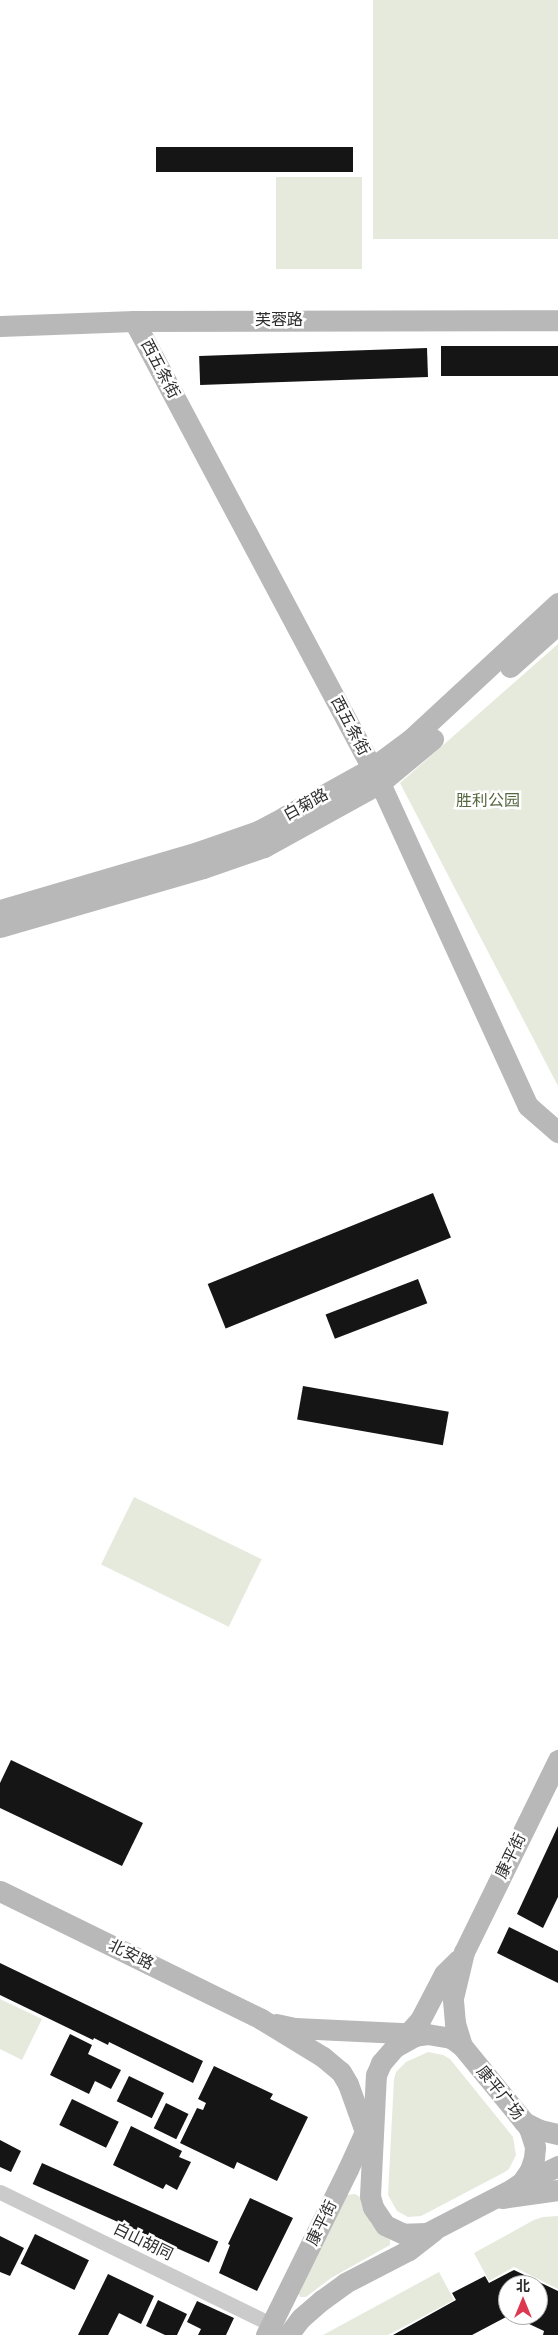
<!DOCTYPE html>
<meta charset="utf-8">
<style>
body{margin:0}
#map{position:relative;width:558px;height:2335px;overflow:hidden;background:#fff;font-family:Cabin,"Noto Sans SC",sans-serif}
div>[style]{position:absolute}
[style*='--x']{left:calc(var(--x)*1px);top:calc(var(--y)*1px);width:calc(var(--w)*1px);rotate:calc(var(--a)*1deg)}
.green>*{inset:0;background:#e5eadc;transform-origin:0 0}
.building>*{inset:0;background:#151515;transform-origin:0 0}
.street>*{height:15px;margin:-7.5px;padding:0 7.5px;transform-origin:7.5px;border-radius:7.5px;background:#cbcbcb}
.secondary>*{height:21px;margin:-10.5px;padding:0 10.5px;transform-origin:10.5px;border-radius:10.5px;background:#b8b8b8}
span{translate:-50% -50%;white-space:nowrap;text-align:center;line-height:1.15;-webkit-text-stroke:5px #fff;paint-order:stroke}
.street-label{font-size:16px;color:#2e2e2e}
.park-label{font-size:16px;color:#54673e}
.north{position:absolute;left:498px;top:2275px;width:50px;height:50px;box-sizing:border-box;background:#fff;border:1px solid #ababab;border-radius:50%;rotate:0deg;font-size:14px;font-weight:700;line-height:20px;text-align:center;color:#2e2e2e}
.north::after{content:'';display:block;margin:auto;width:18px;height:22px;background:#dc3950;clip-path:polygon(50% 0,100% 100%,50% 72%,0 100%)}
</style>
<div id="map">
<div class="green">
<div style="left:373px;top:0;width:185px;height:239px"></div>
<div style="left:276px;top:177px;width:86px;height:92px"></div>
<div style="clip-path:polygon(558px 644px,558px 1086px,400px 783px)"></div>
<div style="left:134px;top:1497px;width:142px;height:75px;rotate:26deg"></div>
<div style="clip-path:polygon(0 1999px,42px 2019px,22px 2060px,0 2049px)"></div>
<div style="clip-path:polygon(428px 2052px,443px 2055px,450px 2059px,513px 2137px,516px 2155px,509px 2169px,503px 2173px,421px 2216px,408px 2217px,397px 2211px,388px 2195px,394px 2079px,396px 2072px,406px 2062px)"></div>
<div style="clip-path:polygon(355px 2194px,362px 2198px,371px 2224px,390px 2240px,390px 2245px,331px 2278px,306px 2297px,300px 2297px,298px 2292px,347px 2195px)"></div>
<div style="clip-path:polygon(558px 2216px,558px 2289px,514px 2267px,489px 2281px,474px 2253px,534px 2220px,543px 2217px)"></div>
<div style="clip-path:polygon(439px 2272px,454px 2300px,388px 2335px,323px 2335px)"></div>
</div>
<div class="building">
<div style="left:353px;top:147px;width:25px;height:197px;rotate:90deg"></div>
<div style="left:558px;top:346px;width:30px;height:117px;rotate:90deg"></div>
<div style="left:427px;top:348px;width:29px;height:228px;rotate:88deg"></div>
<div style="left:433px;top:1193px;width:48px;height:243px;rotate:68deg"></div>
<div style="left:418px;top:1279px;width:26px;height:99px;rotate:69deg"></div>
<div style="left:303px;top:1386px;width:148px;height:34px;rotate:10deg"></div>
<div style="clip-path:polygon(11px 1760px,143px 1823px,122px 1866px,0 1808px,0 1783px)"></div>
<div style="clip-path:polygon(558px 1826px,558px 1897px,543px 1928px,517px 1914px)"></div>
<div style="clip-path:polygon(509px 1927px,558px 1951px,558px 1983px,497px 1953px)"></div>
<div style="clip-path:polygon(0 1963px,203px 2061px,193px 2083px,109px 2042px,108px 2045px,94px 2038px,93px 2040px,0 1995px)"></div>
<div style="clip-path:polygon(70px 2034px,92px 2045px,88px 2054px,121px 2070px,111px 2089px,95px 2081px,89px 2094px,50px 2075px)"></div>
<div style="clip-path:polygon(214px 2066px,273px 2094px,270px 2099px,308px 2117px,277px 2181px,237px 2162px,234px 2169px,180px 2143px,197px 2108px,203px 2110px,206px 2103px,198px 2099px)"></div>
<div style="left:129px;top:2076px;width:39px;height:28px;rotate:26deg"></div>
<div style="left:72px;top:2099px;width:52px;height:29px;rotate:26deg"></div>
<div style="left:166px;top:2103px;width:25px;height:28px;rotate:26deg"></div>
<div style="clip-path:polygon(131px 2126px,182px 2151px,179px 2157px,191px 2162px,177px 2190px,166px 2184px,163px 2189px,113px 2165px)"></div>
<div style="clip-path:polygon(0 2140px,21px 2151px,11px 2172px,0 2167px)"></div>
<div style="left:42px;top:2163px;width:193px;height:23px;rotate:24deg"></div>
<div style="clip-path:polygon(250px 2198px,293px 2218px,257px 2291px,219px 2273px,230px 2245px,228px 2244px)"></div>
<div style="left:35px;top:2234px;width:60px;height:33px;rotate:26deg"></div>
<div style="clip-path:polygon(0 2236px,24px 2248px,10px 2276px,0 2272px)"></div>
<div style="clip-path:polygon(514px 2270px,558px 2291px,558px 2335px,543px 2335px,544px 2331px,510px 2315px,538px 2315px,538px 2285px,508px 2285px,508px 2316px,472px 2335px,393px 2335px,456px 2300px,452px 2293px,485px 2276px,489px 2283px)"></div>
<div style="clip-path:polygon(108px 2274px,154px 2296px,141px 2324px,119px 2313px,108px 2335px,78px 2335px)"></div>
<div style="clip-path:polygon(158px 2300px,187px 2314px,177px 2335px,165px 2335px,146px 2326px)"></div>
<div style="clip-path:polygon(197px 2301px,234px 2318px,226px 2335px,198px 2335px,201px 2329px,187px 2322px)"></div>
</div>
<div class="street">
<div style="--x:0;--y:2192;--w:301;--a:26"></div>
</div>
<div class="secondary">
<div style="--x:134;--y:321;--w:523;--a:61.97"></div>
<div style="--x:380;--y:783;--w:355;--a:65.4"></div>
<div style="--x:528;--y:1106;--w:40;--a:41"></div>
<div style="--x:0;--y:326;--w:134;--a:-2.1"></div>
<div style="--x:134;--y:321;--w:424;--a:-0.1"></div>
<div style="--x:510;--y:667;--w:64;--a:-41.9"></div>
<div style="--x:0;--y:910;--w:206;--a:-16.3"></div>
<div style="--x:198;--y:852;--w:64;--a:-19.3"></div>
<div style="--x:258;--y:831;--w:30;--a:-28"></div>
<div style="--x:284;--y:817;--w:101;--a:-29.1"></div>
<div style="--x:372;--y:768;--w:49;--a:-36.6"></div>
<div style="--x:411;--y:739;--w:200;--a:-42.8"></div>
<div style="--x:0;--y:927;--w:211;--a:-16.2"></div>
<div style="--x:203;--y:868;--w:65;--a:-19"></div>
<div style="--x:264;--y:847;--w:132;--a:-28.9"></div>
<div style="--x:380;--y:783;--w:69;--a:-39.7"></div>
<div style="--x:0;--y:1891;--w:291;--a:26.1"></div>
<div style="--x:261;--y:2019;--w:73;--a:31.5"></div>
<div style="--x:323;--y:2057;--w:23;--a:40"></div>
<div style="--x:341;--y:2072;--w:14;--a:60"></div>
<div style="--x:348;--y:2084;--w:56;--a:70.3"></div>
<div style="--x:276;--y:2024;--w:19;--a:12"></div>
<div style="--x:295;--y:2028;--w:127;--a:2.7"></div>
<div style="--x:427;--y:2034;--w:24;--a:9"></div>
<div style="--x:451;--y:2038;--w:14;--a:36"></div>
<div style="--x:462;--y:2046;--w:106;--a:50.7"></div>
<div style="--x:529;--y:2128;--w:20;--a:72"></div>
<div style="--x:535;--y:2147;--w:11;--a:95"></div>
<div style="--x:534;--y:2158;--w:13;--a:108"></div>
<div style="--x:530;--y:2170;--w:14;--a:124"></div>
<div style="--x:522;--y:2182;--w:12;--a:145"></div>
<div style="--x:512;--y:2189;--w:96;--a:152.6"></div>
<div style="--x:427;--y:2233;--w:23;--a:178"></div>
<div style="--x:404;--y:2234;--w:21;--a:-155"></div>
<div style="--x:385;--y:2225;--w:22;--a:-124"></div>
<div style="--x:373;--y:2207;--w:11;--a:-105"></div>
<div style="--x:370;--y:2196;--w:121;--a:-87.2"></div>
<div style="--x:376;--y:2075;--w:13;--a:-67"></div>
<div style="--x:381;--y:2063;--w:21;--a:-49"></div>
<div style="--x:395;--y:2047;--w:23;--a:-29"></div>
<div style="--x:415;--y:2036;--w:12;--a:-9"></div>
<div style="--x:401;--y:2041;--w:28;--a:-48"></div>
<div style="--x:420;--y:2020;--w:52;--a:-62.4"></div>
<div style="--x:444;--y:1974;--w:20;--a:-45"></div>
<div style="--x:462;--y:2046;--w:24;--a:-107"></div>
<div style="--x:455;--y:2023;--w:25;--a:-95"></div>
<div style="--x:453;--y:1998;--w:47;--a:-76.6"></div>
<div style="--x:464;--y:1952;--w:214;--a:-63.9"></div>
<div style="--x:524;--y:2122;--w:18;--a:27"></div>
<div style="--x:540;--y:2130;--w:18;--a:13"></div>
<div style="--x:519;--y:2185;--w:43;--a:-26"></div>
<div style="--x:502;--y:2198;--w:57;--a:-8.1"></div>
<div style="--x:266;--y:2335;--w:185;--a:-63.7"></div>
<div style="--x:348;--y:2169;--w:51;--a:-65.5"></div>
<div style="--x:288;--y:2335;--w:21;--a:-53"></div>
<div style="--x:301;--y:2318;--w:28;--a:-41"></div>
<div style="--x:322;--y:2300;--w:29;--a:-36"></div>
<div style="--x:345;--y:2283;--w:72;--a:-27.3"></div>
<div style="--x:409;--y:2250;--w:31;--a:-38"></div>
</div>
<div class="street-label">
<span style="left:279px;top:320px">芙蓉路</span>
<span style="left:160px;top:369px;rotate:62deg">西五条街</span>
<span style="left:350px;top:726px;rotate:62deg">西五条街</span>
<span style="left:306px;top:805px;rotate:-29deg">白菊路</span>
<span style="left:511px;top:1856px;rotate:-64deg">康平街</span>
<span style="left:131px;top:1955px;rotate:26deg">北安路</span>
<span style="left:500px;top:2093px;rotate:51deg">康平广场</span>
<span style="left:322px;top:2223px;rotate:-64deg">康平街</span>
<span style="left:143px;top:2242px;rotate:26deg">白山胡同</span>
</div>
<div class="park-label">
<span style="left:488px;top:801px">胜利公园</span>
</div>
<div class="north">北</div>
</div>
